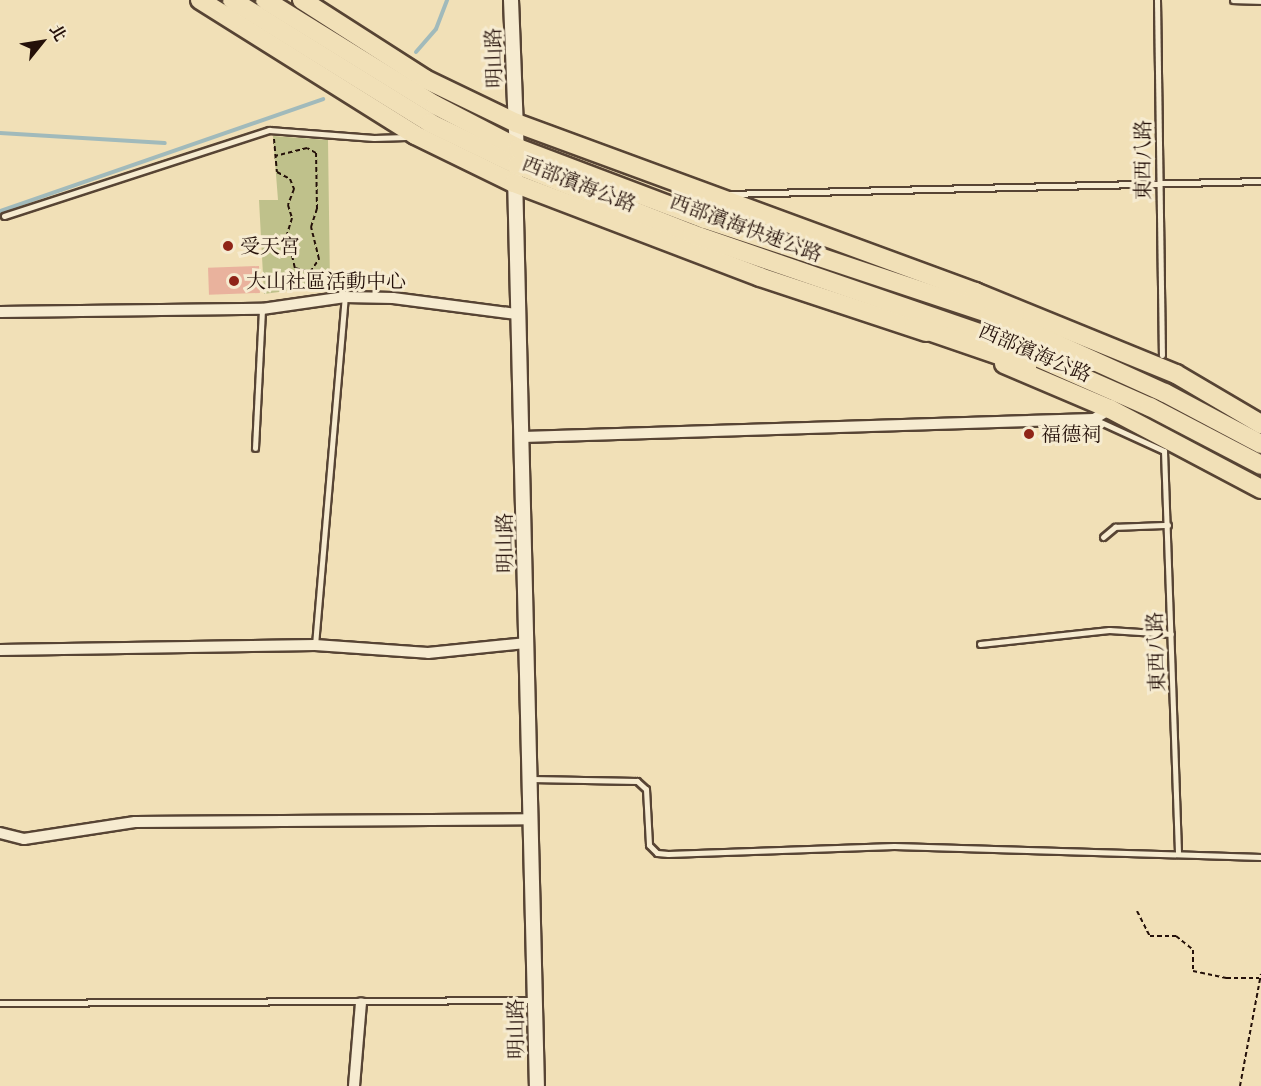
<!DOCTYPE html>
<meta charset="utf-8">
<style>
body{margin:0}
#map{position:relative;width:1261px;height:1086px;overflow:hidden;background:#f1e0b7;font-family:"IM FELL French Canon","Noto Serif TC",serif}
div>[style]{position:absolute}
[style*='--x']{left:calc(var(--x)*1px);top:calc(var(--y)*1px);width:calc(var(--w)*1px);rotate:calc(var(--a)*1deg)}
.green>*{inset:0;background:#bfc18b}
.stream>*{height:4px;margin:-2px;padding:0 2px;transform-origin:2px;border-radius:2px;background:#a1babb}
.building>*{inset:0;background:#e9b29d;transform-origin:0 0}
.path>*{height:2px;margin-top:-1px;transform-origin:0;background:repeating-linear-gradient(90deg,#241009 0 4.5px,transparent 0 7.5px)}
.roads{filter:drop-shadow(2px 0 #574434) drop-shadow(-2px 0 #574434) drop-shadow(0 2px #574434) drop-shadow(0 -2px #574434)}
.service>*{height:5px;margin:-2.5px;padding:0 2.5px;transform-origin:2.5px;border-radius:2.5px;background:#f6ebd0}
.minor>*{height:10px;margin:-5px;padding:0 5px;transform-origin:5px;border-radius:5px;background:#f6ebd0}
.tertiary>*{height:14px;margin:-7px;padding:0 7px;transform-origin:7px;border-radius:7px;background:#f6ebd0}
.primary>*{height:18px;margin:-9px;padding:0 9px;transform-origin:9px;border-radius:9px;background:#f1e0b7}
.trunk>*{height:18px;margin:-9px;padding:0 9px;transform-origin:9px;border-radius:9px;background:#f1e0b7}
.dots>*{width:16px;height:16px;translate:-50% -50%;box-sizing:border-box;border:3px solid #f6ebd0;border-radius:50%}
span{translate:-50% -50%;white-space:nowrap;text-align:center;line-height:1.15;-webkit-text-stroke:6px #f6ebd0;paint-order:stroke}
.street-label{font-size:20px;color:#241009}
.poi-label{font-size:20px;color:#241009}
.left{translate:0 -50%;text-align:left}
.north{position:absolute;left:12px;top:12px;width:60px;height:60px;-webkit-text-stroke:4px #f6ebd0;paint-order:stroke;rotate:60deg;font-size:16px;font-weight:700;line-height:24px;text-align:center;color:#241009}
.north::after{content:'';display:block;margin:auto;width:21px;height:27px;background:#241009;clip-path:polygon(50% 0,100% 100%,50% 72%,0 100%)}
</style>
<div id="map">
<div class="green">
<div style="clip-path:polygon(273px 136px,328px 140px,330px 285px,264px 294px,259px 200px,278px 200px)"></div>
</div>
<div class="stream">
<div style="--x:416;--y:52;--w:30;--a:-49"></div>
<div style="--x:436;--y:29;--w:31;--a:-69"></div>
<div style="--x:0;--y:133;--w:165;--a:3.5"></div>
<div style="--x:0;--y:211;--w:342;--a:-19.1"></div>
</div>
<div class="building">
<div style="left:259px;top:266px;width:27px;height:51px;rotate:88deg"></div>
</div>
<div class="path">
<div style="--x:274;--y:139;--w:33;--a:85"></div>
<div style="--x:277;--y:172;--w:15;--a:28"></div>
<div style="--x:290;--y:179;--w:11;--a:68"></div>
<div style="--x:294;--y:189;--w:17;--a:111"></div>
<div style="--x:288;--y:205;--w:14;--a:73"></div>
<div style="--x:292;--y:218;--w:17;--a:107"></div>
<div style="--x:287;--y:234;--w:35;--a:77"></div>
<div style="--x:295;--y:268;--w:16;--a:15"></div>
<div style="--x:310;--y:272;--w:16;--a:-55"></div>
<div style="--x:319;--y:259;--w:33;--a:-104"></div>
<div style="--x:311;--y:227;--w:19;--a:-72"></div>
<div style="--x:317;--y:209;--w:56;--a:-91"></div>
<div style="--x:316;--y:153;--w:10;--a:-151"></div>
<div style="--x:307;--y:148;--w:33;--a:166"></div>
<div style="--x:1137;--y:911;--w:28;--a:63"></div>
<div style="--x:1150;--y:936;--w:26;--a:0"></div>
<div style="--x:1176;--y:936;--w:22;--a:39"></div>
<div style="--x:1193;--y:950;--w:21;--a:90"></div>
<div style="--x:1193;--y:971;--w:34;--a:12"></div>
<div style="--x:1226;--y:978;--w:33;--a:0"></div>
<div style="--x:1240;--y:1086;--w:114;--a:-79.4"></div>
</div>
<div class="roads">
<div class="service">
<div style="--x:1157;--y:0;--w:355;--a:89.2"></div>
<div style="--x:1233;--y:0;--w:28;--a:2"></div>
<div style="--x:727;--y:194;--w:534;--a:-1.39"></div>
<div style="--x:4;--y:216;--w:279;--a:-18"></div>
<div style="--x:269;--y:130;--w:105;--a:4.4"></div>
<div style="--x:374;--y:138;--w:32;--a:-2"></div>
<div style="--x:1094;--y:419;--w:77;--a:24.6"></div>
<div style="--x:1164;--y:451;--w:401;--a:88"></div>
<div style="--x:255;--y:448;--w:139;--a:-87.1"></div>
<div style="--x:1103;--y:537;--w:16;--a:-40"></div>
<div style="--x:1115;--y:527;--w:53;--a:-2.2"></div>
<div style="--x:980;--y:644;--w:130;--a:-6.2"></div>
<div style="--x:1109;--y:630;--w:62;--a:3.7"></div>
<div style="--x:315;--y:645;--w:349;--a:-85.1"></div>
<div style="--x:531;--y:779;--w:106;--a:1.1"></div>
<div style="--x:637;--y:781;--w:12;--a:42"></div>
<div style="--x:646;--y:789;--w:56;--a:86.9"></div>
<div style="--x:649;--y:845;--w:11;--a:45"></div>
<div style="--x:657;--y:853;--w:11;--a:5"></div>
<div style="--x:668;--y:854;--w:226;--a:-2"></div>
<div style="--x:894;--y:846;--w:367;--a:1.7"></div>
<div style="--x:0;--y:1003;--w:535;--a:-0.32"></div>
</div>
<div class="minor">
<div style="--x:0;--y:312;--w:262;--a:-0.7"></div>
<div style="--x:262;--y:309;--w:84;--a:-8.2"></div>
<div style="--x:345;--y:297;--w:48;--a:1.2"></div>
<div style="--x:393;--y:298;--w:125;--a:7.4"></div>
<div style="--x:523;--y:437;--w:571;--a:-1.81"></div>
<div style="--x:1094;--y:419;--w:19;--a:-32"></div>
<div style="--x:0;--y:650;--w:315;--a:-0.9"></div>
<div style="--x:315;--y:645;--w:113;--a:4"></div>
<div style="--x:428;--y:653;--w:100;--a:-5.8"></div>
<div style="--x:0;--y:833;--w:25;--a:14"></div>
<div style="--x:24;--y:839;--w:112;--a:-8.7"></div>
<div style="--x:135;--y:822;--w:395;--a:-0.4"></div>
<div style="--x:354;--y:1086;--w:83;--a:-85.2"></div>
</div>
<div class="tertiary">
<div style="--x:511;--y:0;--w:154;--a:87.8"></div>
<div style="--x:515;--y:176;--w:910;--a:88.62"></div>
</div>
<div class="primary">
<div style="--x:200;--y:0;--w:254;--a:32.1"></div>
<div style="--x:415;--y:135;--w:110;--a:25.9"></div>
<div style="--x:514;--y:183;--w:263;--a:20.9"></div>
<div style="--x:760;--y:277;--w:175;--a:18.3"></div>
<div style="--x:302;--y:0;--w:146;--a:32.7"></div>
<div style="--x:425;--y:79;--w:101;--a:25.8"></div>
<div style="--x:516;--y:123;--w:489;--a:20.2"></div>
<div style="--x:975;--y:292;--w:217;--a:22.2"></div>
<div style="--x:1176;--y:374;--w:99;--a:30.5"></div>
<div style="--x:1004;--y:364;--w:115;--a:23"></div>
<div style="--x:1110;--y:409;--w:171;--a:27.9"></div>
</div>
<div class="trunk">
<div style="--x:232;--y:0;--w:233;--a:31.8"></div>
<div style="--x:430;--y:123;--w:97;--a:25.8"></div>
<div style="--x:517;--y:165;--w:188;--a:21.5"></div>
<div style="--x:692;--y:234;--w:314;--a:19"></div>
<div style="--x:989;--y:336;--w:176;--a:23.8"></div>
<div style="--x:1150;--y:407;--w:125;--a:27.6"></div>
<div style="--x:265;--y:0;--w:200;--a:31.7"></div>
<div style="--x:435;--y:105;--w:93;--a:27.4"></div>
<div style="--x:518;--y:148;--w:200;--a:20.8"></div>
<div style="--x:705;--y:219;--w:304;--a:18.4"></div>
<div style="--x:993;--y:315;--w:189;--a:24.4"></div>
<div style="--x:1165;--y:393;--w:109;--a:28"></div>
<div style="--x:975;--y:292;--w:45;--a:27.7"></div>
<div style="--x:914;--y:326;--w:120;--a:18.9"></div>
</div>
</div>
<div class="dots">
<div style="left:228px;top:246px;background:#8f2418"></div>
<div style="left:234px;top:281px;background:#8f2418"></div>
<div style="left:1029px;top:434px;background:#8f2418"></div>
</div>
<div class="street-label">
<span style="left:494px;top:58px;rotate:-92deg">明山路</span>
<span style="left:1143px;top:160px;rotate:-90deg">東西八路</span>
<span style="left:579px;top:184px;rotate:21deg">西部濱海公路</span>
<span style="left:746px;top:228px;rotate:20deg">西部濱海快速公路</span>
<span style="left:1035px;top:353px;rotate:23deg">西部濱海公路</span>
<span style="left:505px;top:543px;rotate:-91deg">明山路</span>
<span style="left:1156px;top:652px;rotate:-92deg">東西八路</span>
<span style="left:516px;top:1029px;rotate:-91deg">明山路</span>
</div>
<div class="poi-label">
<span class="left" style="left:240px;top:246px">受天宮</span>
<span class="left" style="left:246px;top:281px">大山社區活動中心</span>
<span class="left" style="left:1041px;top:434px">福德祠</span>
</div>
<div class="north">北</div>
</div>
